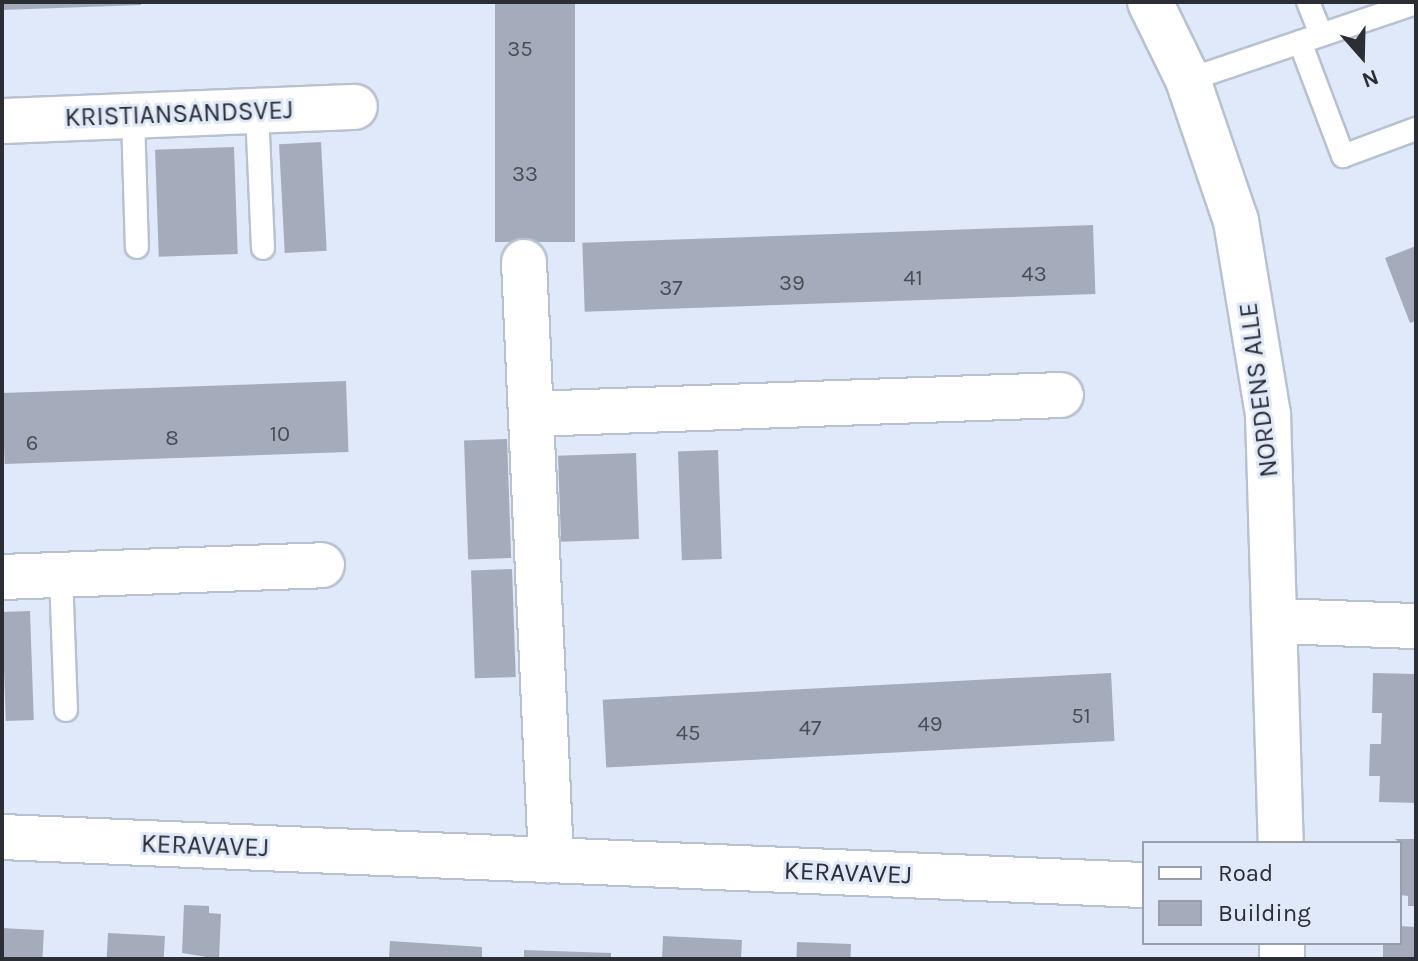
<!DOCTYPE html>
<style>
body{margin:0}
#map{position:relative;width:1418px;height:961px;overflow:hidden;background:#e0e9f9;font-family:Karla,sans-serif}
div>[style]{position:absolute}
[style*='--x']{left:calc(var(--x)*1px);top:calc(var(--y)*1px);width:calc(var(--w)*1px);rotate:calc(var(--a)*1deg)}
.building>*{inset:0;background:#a4acbb;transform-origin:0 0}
.roads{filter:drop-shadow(2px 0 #b8c1d0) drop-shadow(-2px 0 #b8c1d0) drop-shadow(0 2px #b8c1d0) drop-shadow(0 -2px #b8c1d0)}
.lane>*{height:22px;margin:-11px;padding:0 11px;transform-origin:11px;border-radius:11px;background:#fff}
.street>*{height:44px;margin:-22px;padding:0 22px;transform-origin:22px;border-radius:22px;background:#fff}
.secondary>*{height:44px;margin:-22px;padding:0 22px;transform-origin:22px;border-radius:22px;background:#fff}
span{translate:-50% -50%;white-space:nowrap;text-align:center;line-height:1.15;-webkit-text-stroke:6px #e0e9f9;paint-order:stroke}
.number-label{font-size:22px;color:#494e56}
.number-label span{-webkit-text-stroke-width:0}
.street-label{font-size:26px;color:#2b2e34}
.frame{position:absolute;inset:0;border:4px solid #2b2e34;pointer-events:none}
.legend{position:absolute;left:1142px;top:841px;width:260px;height:104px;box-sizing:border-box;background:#e0e9f9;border:2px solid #989eaa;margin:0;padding:10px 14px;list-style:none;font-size:24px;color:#2b2e34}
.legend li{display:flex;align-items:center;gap:16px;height:40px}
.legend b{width:40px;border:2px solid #989eaa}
.north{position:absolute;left:1322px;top:16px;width:80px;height:80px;-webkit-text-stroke:6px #e0e9f9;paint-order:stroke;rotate:160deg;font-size:22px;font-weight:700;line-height:32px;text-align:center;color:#2b2e34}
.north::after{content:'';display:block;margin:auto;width:28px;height:36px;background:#2b2e34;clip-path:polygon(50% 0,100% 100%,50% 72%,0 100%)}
</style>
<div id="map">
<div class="building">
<div style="clip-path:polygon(2px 2px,141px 2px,141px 5px,2px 10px)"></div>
<div style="left:495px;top:2px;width:80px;height:240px"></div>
<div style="left:321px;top:142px;width:109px;height:42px;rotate:87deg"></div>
<div style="left:234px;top:147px;width:107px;height:79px;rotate:88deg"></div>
<div style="left:1093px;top:225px;width:69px;height:511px;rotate:88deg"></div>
<div style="clip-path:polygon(1416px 246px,1416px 321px,1410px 323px,1385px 258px)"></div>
<div style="left:346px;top:381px;width:71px;height:344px;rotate:88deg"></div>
<div style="left:507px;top:439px;width:119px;height:43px;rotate:88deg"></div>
<div style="left:718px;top:450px;width:109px;height:40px;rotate:88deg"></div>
<div style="left:636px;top:453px;width:86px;height:78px;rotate:88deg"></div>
<div style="left:512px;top:569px;width:108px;height:41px;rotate:88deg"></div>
<div style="left:30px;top:611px;width:109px;height:28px;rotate:88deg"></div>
<div style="left:1111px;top:673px;width:68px;height:509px;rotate:87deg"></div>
<div style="clip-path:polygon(1373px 673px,1416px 674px,1416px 803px,1379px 802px,1380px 776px,1369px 776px,1370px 744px,1381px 744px,1382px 713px,1372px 713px)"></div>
<div style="clip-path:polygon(1395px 839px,1416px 839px,1416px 906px,1408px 906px,1408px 896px,1400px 895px,1400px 843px)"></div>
<div style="clip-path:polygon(184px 905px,209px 906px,209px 913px,221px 914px,219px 959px,182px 953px)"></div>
<div style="clip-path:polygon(1400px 926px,1416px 927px,1416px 959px,1383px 959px,1383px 943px,1400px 943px)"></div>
<div style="left:2px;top:928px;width:42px;height:31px;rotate:3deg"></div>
<div style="left:108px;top:933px;width:57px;height:26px;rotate:3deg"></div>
<div style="clip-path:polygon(663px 936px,742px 940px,741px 959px,662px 959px)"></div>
<div style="clip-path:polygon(390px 941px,482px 947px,482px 959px,389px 959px)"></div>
<div style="left:797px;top:942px;width:54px;height:17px;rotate:2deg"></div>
<div style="clip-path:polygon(524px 950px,611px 953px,611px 959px,524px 959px)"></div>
</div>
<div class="roads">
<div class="lane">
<div style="--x:1308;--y:2;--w:35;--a:68"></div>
<div style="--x:1300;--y:42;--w:122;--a:69.3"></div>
<div style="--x:1343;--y:156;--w:78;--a:-20.3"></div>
<div style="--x:1188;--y:80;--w:241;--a:-18.7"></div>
<div style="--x:257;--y:111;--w:137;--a:87.5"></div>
<div style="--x:133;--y:116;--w:131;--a:88.3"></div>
<div style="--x:61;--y:575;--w:135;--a:87.9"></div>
</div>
<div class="street">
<div style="--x:2;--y:121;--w:353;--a:-2.3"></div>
<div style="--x:524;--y:262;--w:599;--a:87.41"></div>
<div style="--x:531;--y:414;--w:530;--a:-2.05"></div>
<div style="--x:2;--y:577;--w:320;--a:-2.1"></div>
<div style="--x:1277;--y:621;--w:139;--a:2.1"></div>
<div style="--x:2;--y:837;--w:1143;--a:2.41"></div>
</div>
<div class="secondary">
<div style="--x:1150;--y:2;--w:87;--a:64"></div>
<div style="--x:1188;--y:80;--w:149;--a:71.2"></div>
<div style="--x:1236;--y:221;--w:196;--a:80.6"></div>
<div style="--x:1268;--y:414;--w:429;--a:88.3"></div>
<div style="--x:1282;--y:943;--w:16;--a:90"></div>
</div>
</div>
<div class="number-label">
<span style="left:520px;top:50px">35</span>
<span style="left:525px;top:175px">33</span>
<span style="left:1034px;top:275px">43</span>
<span style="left:913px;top:279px">41</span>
<span style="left:792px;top:284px">39</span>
<span style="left:671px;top:289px">37</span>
<span style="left:280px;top:435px">10</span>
<span style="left:172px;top:439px">8</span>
<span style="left:32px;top:444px">6</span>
<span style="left:1081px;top:717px">51</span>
<span style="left:930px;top:725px">49</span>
<span style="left:810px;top:729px">47</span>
<span style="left:688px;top:734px">45</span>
</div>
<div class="street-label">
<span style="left:179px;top:114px;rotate:-2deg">KRISTIANSANDSVEJ</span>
<span style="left:1259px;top:390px;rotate:-97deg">NORDENS ALLE</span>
<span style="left:205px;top:846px;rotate:2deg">KERAVAVEJ</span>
<span style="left:848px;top:873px;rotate:2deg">KERAVAVEJ</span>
</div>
<div class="frame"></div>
<ul class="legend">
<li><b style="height:10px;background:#fff"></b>Road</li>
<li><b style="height:22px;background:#a4acbb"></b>Building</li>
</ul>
<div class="north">N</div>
</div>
